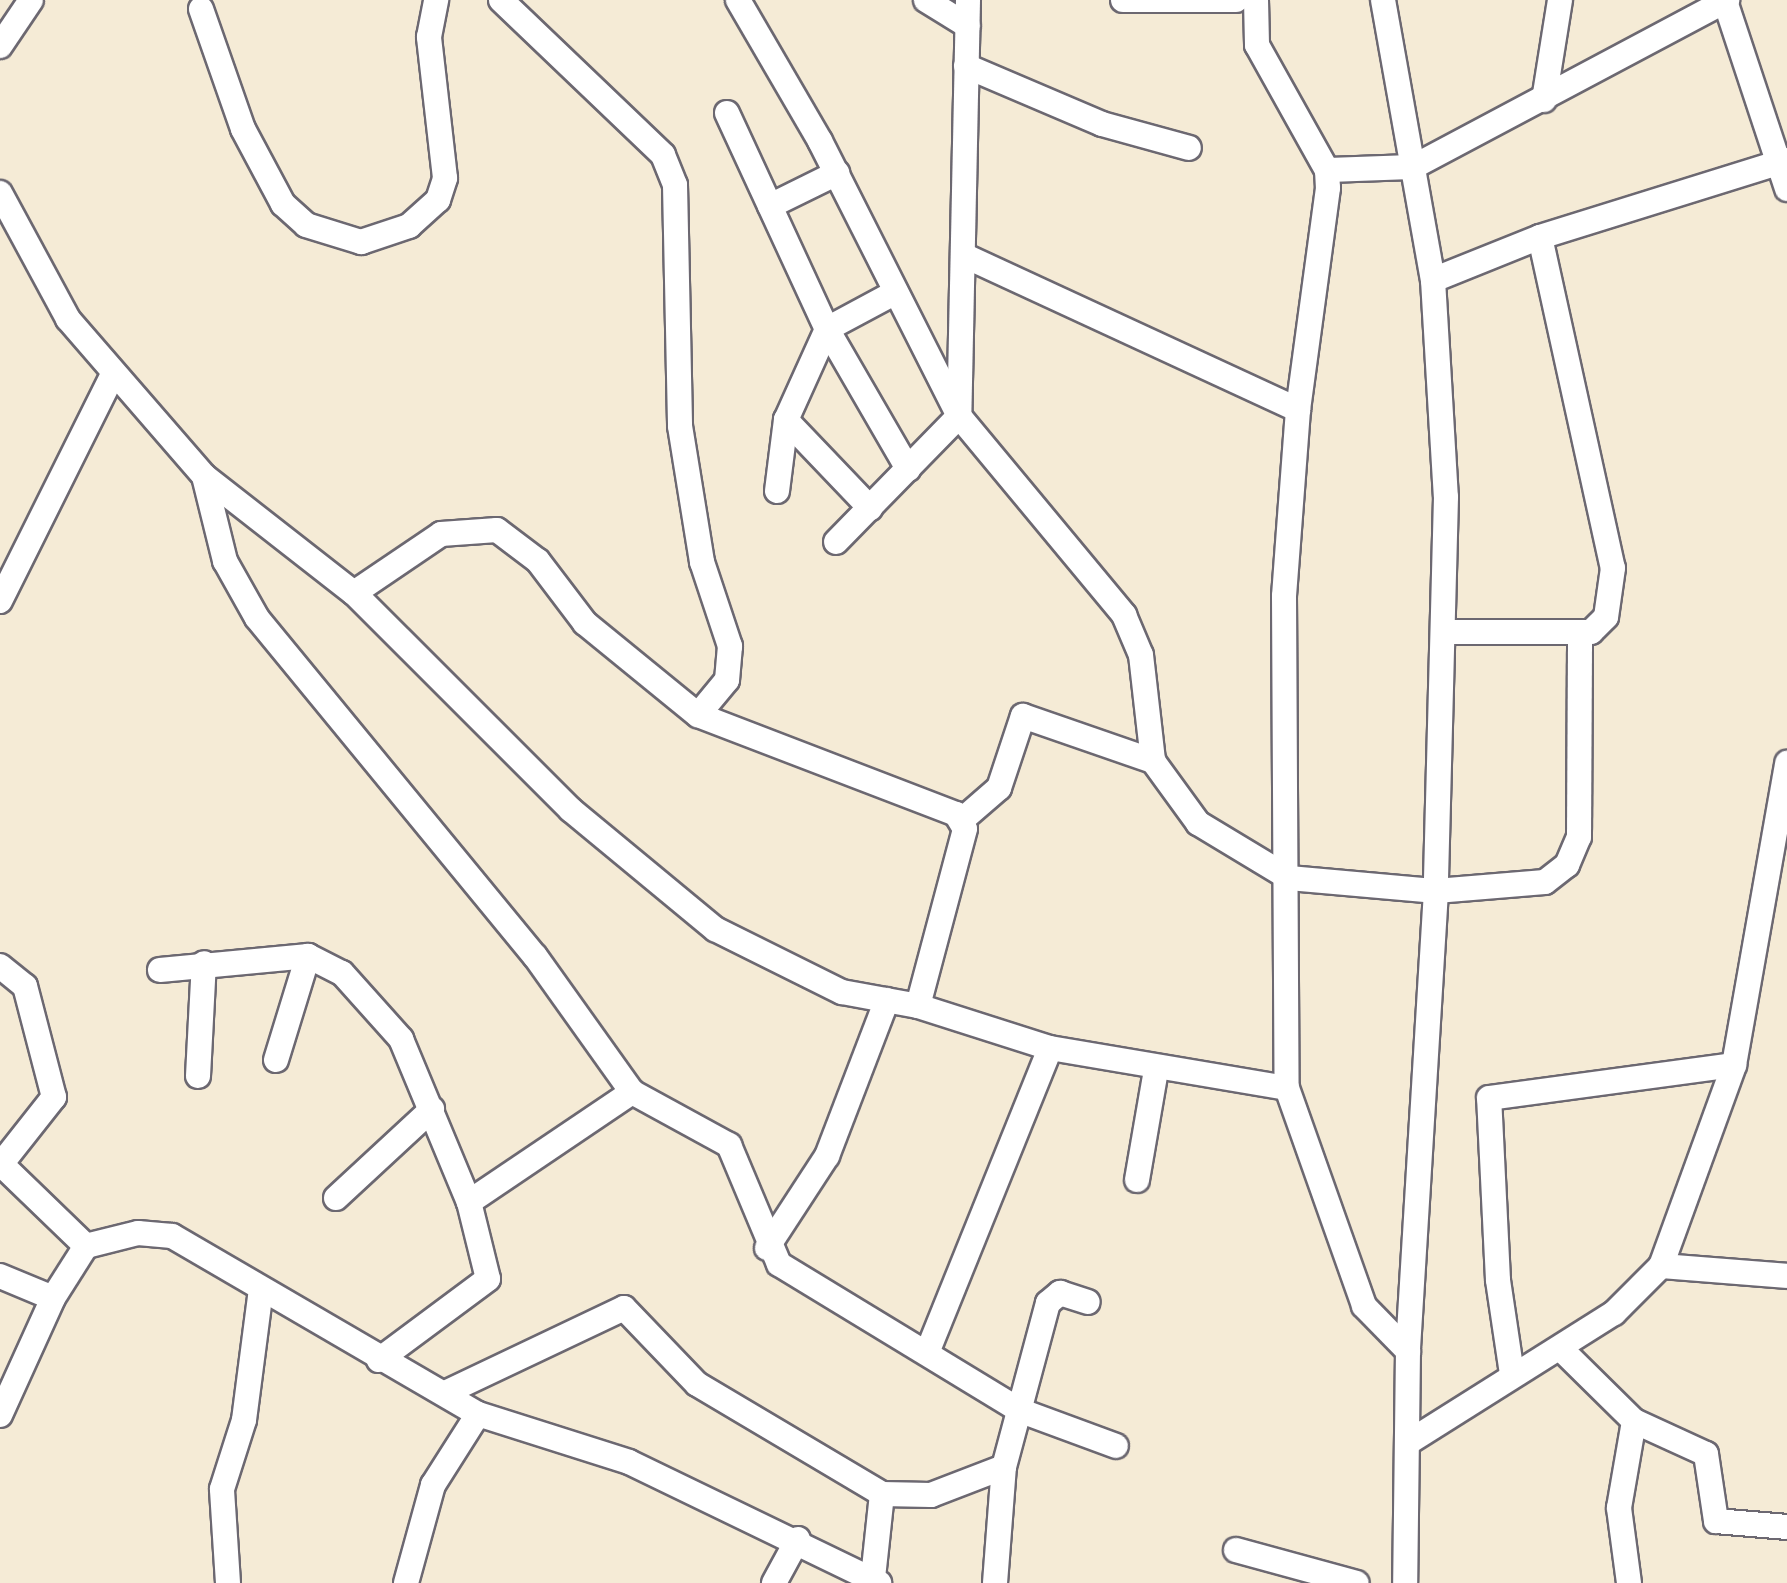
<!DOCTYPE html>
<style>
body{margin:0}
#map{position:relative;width:1787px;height:1583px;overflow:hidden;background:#f5ebd6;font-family:Pangolin,sans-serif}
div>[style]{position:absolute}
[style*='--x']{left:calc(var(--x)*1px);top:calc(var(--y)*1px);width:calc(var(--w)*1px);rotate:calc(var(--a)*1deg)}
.roads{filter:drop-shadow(2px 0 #6c6871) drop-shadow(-2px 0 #6c6871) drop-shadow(0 2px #6c6871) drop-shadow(0 -2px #6c6871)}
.minor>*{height:24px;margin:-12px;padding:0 12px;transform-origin:12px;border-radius:12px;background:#fff}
span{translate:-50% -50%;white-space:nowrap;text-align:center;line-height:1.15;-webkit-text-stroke:8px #fff;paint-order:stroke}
</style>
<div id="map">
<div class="roads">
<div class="minor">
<div style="--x:501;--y:0;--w:224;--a:43.7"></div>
<div style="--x:663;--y:155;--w:32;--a:68"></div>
<div style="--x:675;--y:185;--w:241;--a:88.8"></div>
<div style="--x:680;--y:426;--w:138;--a:80.8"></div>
<div style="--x:702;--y:562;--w:89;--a:71.6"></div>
<div style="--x:730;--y:646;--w:34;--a:95"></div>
<div style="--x:727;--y:680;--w:45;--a:129.6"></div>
<div style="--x:738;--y:0;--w:163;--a:59.8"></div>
<div style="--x:820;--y:141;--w:308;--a:63.2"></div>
<div style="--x:959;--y:416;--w:176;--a:134.3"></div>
<div style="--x:926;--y:0;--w:49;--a:31.8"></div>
<div style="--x:968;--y:0;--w:416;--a:91.2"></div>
<div style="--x:959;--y:416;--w:259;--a:50.3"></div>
<div style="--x:1124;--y:615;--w:43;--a:67"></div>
<div style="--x:1141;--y:655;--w:107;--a:83.5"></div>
<div style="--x:1153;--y:761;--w:77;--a:54"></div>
<div style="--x:1198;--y:823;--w:106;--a:31.1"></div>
<div style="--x:1289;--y:878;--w:148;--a:5.1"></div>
<div style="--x:1436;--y:891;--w:109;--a:-4.7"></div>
<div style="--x:1545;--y:882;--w:28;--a:-38"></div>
<div style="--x:1567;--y:865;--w:30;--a:-67"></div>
<div style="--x:1579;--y:837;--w:202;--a:-89.7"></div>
<div style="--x:1123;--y:0;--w:113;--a:0"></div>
<div style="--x:1256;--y:0;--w:45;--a:88.7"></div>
<div style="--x:1257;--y:45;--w:143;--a:60.8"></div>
<div style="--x:1327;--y:170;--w:18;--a:87"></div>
<div style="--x:1328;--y:188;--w:224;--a:97.7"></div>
<div style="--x:1298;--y:410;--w:187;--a:94.3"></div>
<div style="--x:1284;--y:596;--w:492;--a:89.7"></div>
<div style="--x:1287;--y:1088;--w:231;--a:70.5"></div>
<div style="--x:1364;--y:1306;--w:63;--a:45.6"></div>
<div style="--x:1383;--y:0;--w:284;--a:79.9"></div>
<div style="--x:1433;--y:280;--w:217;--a:86.6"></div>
<div style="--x:1446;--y:497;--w:394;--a:91.5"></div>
<div style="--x:1436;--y:891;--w:461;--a:93.5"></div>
<div style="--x:1408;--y:1351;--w:232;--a:90.7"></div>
<div style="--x:1725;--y:1;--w:198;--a:71.7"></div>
<div style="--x:201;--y:9;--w:127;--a:70.7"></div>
<div style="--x:243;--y:129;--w:85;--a:61.9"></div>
<div style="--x:283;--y:204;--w:31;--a:42"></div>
<div style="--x:306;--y:225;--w:58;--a:17.2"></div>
<div style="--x:361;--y:242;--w:51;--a:-18.4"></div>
<div style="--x:409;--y:226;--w:39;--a:-42"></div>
<div style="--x:438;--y:200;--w:23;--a:-72"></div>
<div style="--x:445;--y:178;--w:142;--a:-96.5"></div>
<div style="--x:429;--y:37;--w:38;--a:-79"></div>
<div style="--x:0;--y:46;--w:55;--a:-56"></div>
<div style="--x:966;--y:66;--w:148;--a:23.1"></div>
<div style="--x:1102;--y:124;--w:90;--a:15.4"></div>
<div style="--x:1544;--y:100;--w:101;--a:-80.9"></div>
<div style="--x:727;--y:113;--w:238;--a:65.2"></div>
<div style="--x:827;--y:329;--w:162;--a:59.9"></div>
<div style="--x:1327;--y:170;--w:86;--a:-2"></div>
<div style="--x:1413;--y:167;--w:356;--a:-28"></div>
<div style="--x:0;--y:193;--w:143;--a:61.6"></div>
<div style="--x:68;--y:319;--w:208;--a:49.1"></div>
<div style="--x:204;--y:476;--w:190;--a:38"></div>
<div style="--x:354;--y:593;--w:307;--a:45"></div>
<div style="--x:571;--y:810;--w:187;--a:39.6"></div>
<div style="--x:715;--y:929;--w:142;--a:26.4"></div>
<div style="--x:842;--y:992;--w:77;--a:10.4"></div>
<div style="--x:918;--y:1006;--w:139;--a:17.7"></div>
<div style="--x:1050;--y:1048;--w:240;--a:9.6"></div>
<div style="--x:770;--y:206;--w:75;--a:-26.2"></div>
<div style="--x:1540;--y:237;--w:259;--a:-17.3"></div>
<div style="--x:965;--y:256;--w:367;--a:24.8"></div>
<div style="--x:1433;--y:280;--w:115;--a:-21.9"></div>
<div style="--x:1540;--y:237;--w:339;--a:77.6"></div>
<div style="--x:1613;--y:568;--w:49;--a:98.1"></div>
<div style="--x:1606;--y:617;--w:21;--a:135"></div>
<div style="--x:1591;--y:632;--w:148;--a:180"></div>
<div style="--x:786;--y:420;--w:122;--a:46.3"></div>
<div style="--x:204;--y:476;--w:88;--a:76.1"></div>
<div style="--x:225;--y:561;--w:65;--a:60.7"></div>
<div style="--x:257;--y:618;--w:438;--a:50.6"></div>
<div style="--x:535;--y:956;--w:167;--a:54.5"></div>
<div style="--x:632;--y:1092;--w:111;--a:28.7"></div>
<div style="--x:729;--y:1145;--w:129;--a:67.2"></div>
<div style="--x:779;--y:1264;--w:283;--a:31.3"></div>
<div style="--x:1021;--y:1411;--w:101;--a:20.2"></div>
<div style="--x:777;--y:491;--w:72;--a:-82.8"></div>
<div style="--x:786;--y:420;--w:100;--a:-65.7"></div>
<div style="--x:827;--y:329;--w:78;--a:-28.2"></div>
<div style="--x:354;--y:593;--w:105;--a:-34.1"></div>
<div style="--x:441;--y:534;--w:56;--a:-4.1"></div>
<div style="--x:497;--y:530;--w:51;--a:37.1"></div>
<div style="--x:538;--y:561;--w:78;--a:52.8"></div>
<div style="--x:585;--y:623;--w:146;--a:39.2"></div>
<div style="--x:698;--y:715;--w:276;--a:21"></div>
<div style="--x:956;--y:814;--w:17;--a:59"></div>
<div style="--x:965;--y:829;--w:183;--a:104.9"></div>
<div style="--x:0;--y:601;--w:251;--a:-63.5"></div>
<div style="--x:962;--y:820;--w:49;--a:-40.9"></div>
<div style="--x:999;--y:788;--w:76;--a:-71.6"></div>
<div style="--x:1023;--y:716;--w:138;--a:19.1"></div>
<div style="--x:0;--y:966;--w:32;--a:39"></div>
<div style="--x:25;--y:986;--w:115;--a:75.4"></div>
<div style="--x:54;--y:1097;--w:85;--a:128.3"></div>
<div style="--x:160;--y:970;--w:149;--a:-5.4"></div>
<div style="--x:308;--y:956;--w:38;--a:27"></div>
<div style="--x:342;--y:973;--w:89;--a:48.2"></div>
<div style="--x:401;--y:1039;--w:177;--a:67.4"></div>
<div style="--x:469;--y:1202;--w:79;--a:76.1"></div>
<div style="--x:488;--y:1279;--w:136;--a:143.4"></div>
<div style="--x:276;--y:1060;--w:109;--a:-72.9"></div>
<div style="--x:198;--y:1076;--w:113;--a:-87"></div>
<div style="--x:0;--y:1163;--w:120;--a:44"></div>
<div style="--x:86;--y:1246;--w:54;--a:-14"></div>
<div style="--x:138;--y:1233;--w:34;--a:5"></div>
<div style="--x:172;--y:1236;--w:354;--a:30.2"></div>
<div style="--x:478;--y:1414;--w:158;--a:17.6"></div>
<div style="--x:629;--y:1462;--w:278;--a:25.8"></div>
<div style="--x:1137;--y:1180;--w:112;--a:-80.2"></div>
<div style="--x:336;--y:1198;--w:131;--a:-42.8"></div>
<div style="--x:469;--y:1202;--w:197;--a:-34"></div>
<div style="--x:767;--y:1248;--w:110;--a:-56.9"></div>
<div style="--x:827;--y:1156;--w:167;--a:-69"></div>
<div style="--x:1661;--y:1266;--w:126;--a:4.5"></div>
<div style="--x:0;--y:1276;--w:57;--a:22.5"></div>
<div style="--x:929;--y:1348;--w:323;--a:-68"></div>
<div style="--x:1561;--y:1349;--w:103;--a:44.6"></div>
<div style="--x:1634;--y:1421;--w:79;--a:24.6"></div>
<div style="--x:1706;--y:1454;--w:68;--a:81.5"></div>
<div style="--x:1716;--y:1521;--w:71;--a:4.8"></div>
<div style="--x:1512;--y:1374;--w:95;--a:-98.5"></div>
<div style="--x:1498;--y:1280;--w:182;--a:-92.8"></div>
<div style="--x:1489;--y:1098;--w:247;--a:-7.7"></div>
<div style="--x:445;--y:1393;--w:198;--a:-25.4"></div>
<div style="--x:624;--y:1308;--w:105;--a:46.2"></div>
<div style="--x:697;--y:1384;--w:215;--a:30.7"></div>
<div style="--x:882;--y:1494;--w:49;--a:1.2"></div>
<div style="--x:931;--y:1495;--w:78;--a:-21"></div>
<div style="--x:0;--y:1415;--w:128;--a:-65.6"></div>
<div style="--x:53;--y:1298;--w:62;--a:-57.6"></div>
<div style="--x:1409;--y:1442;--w:242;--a:-32.2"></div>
<div style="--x:1614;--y:1313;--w:66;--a:-45"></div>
<div style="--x:1661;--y:1266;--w:214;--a:-70"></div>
<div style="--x:1734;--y:1065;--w:307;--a:-80"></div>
<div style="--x:1236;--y:1550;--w:125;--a:15.3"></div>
<div style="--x:873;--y:1578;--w:84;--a:-83.9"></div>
<div style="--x:228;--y:1583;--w:94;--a:-93.7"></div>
<div style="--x:222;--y:1489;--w:72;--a:-72.3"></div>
<div style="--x:244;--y:1420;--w:132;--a:-82.6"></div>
<div style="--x:406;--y:1583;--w:102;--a:-74.6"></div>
<div style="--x:433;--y:1485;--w:84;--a:-57.6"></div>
<div style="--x:774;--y:1583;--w:50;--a:-61.4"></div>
<div style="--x:995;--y:1583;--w:116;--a:-85.6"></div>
<div style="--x:1004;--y:1467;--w:170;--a:-75"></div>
<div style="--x:1048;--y:1303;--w:16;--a:-40"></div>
<div style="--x:1060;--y:1293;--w:29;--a:18"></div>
<div style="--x:1629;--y:1583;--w:76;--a:-97.6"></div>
<div style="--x:1619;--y:1508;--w:88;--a:-80.2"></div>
</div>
</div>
</div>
